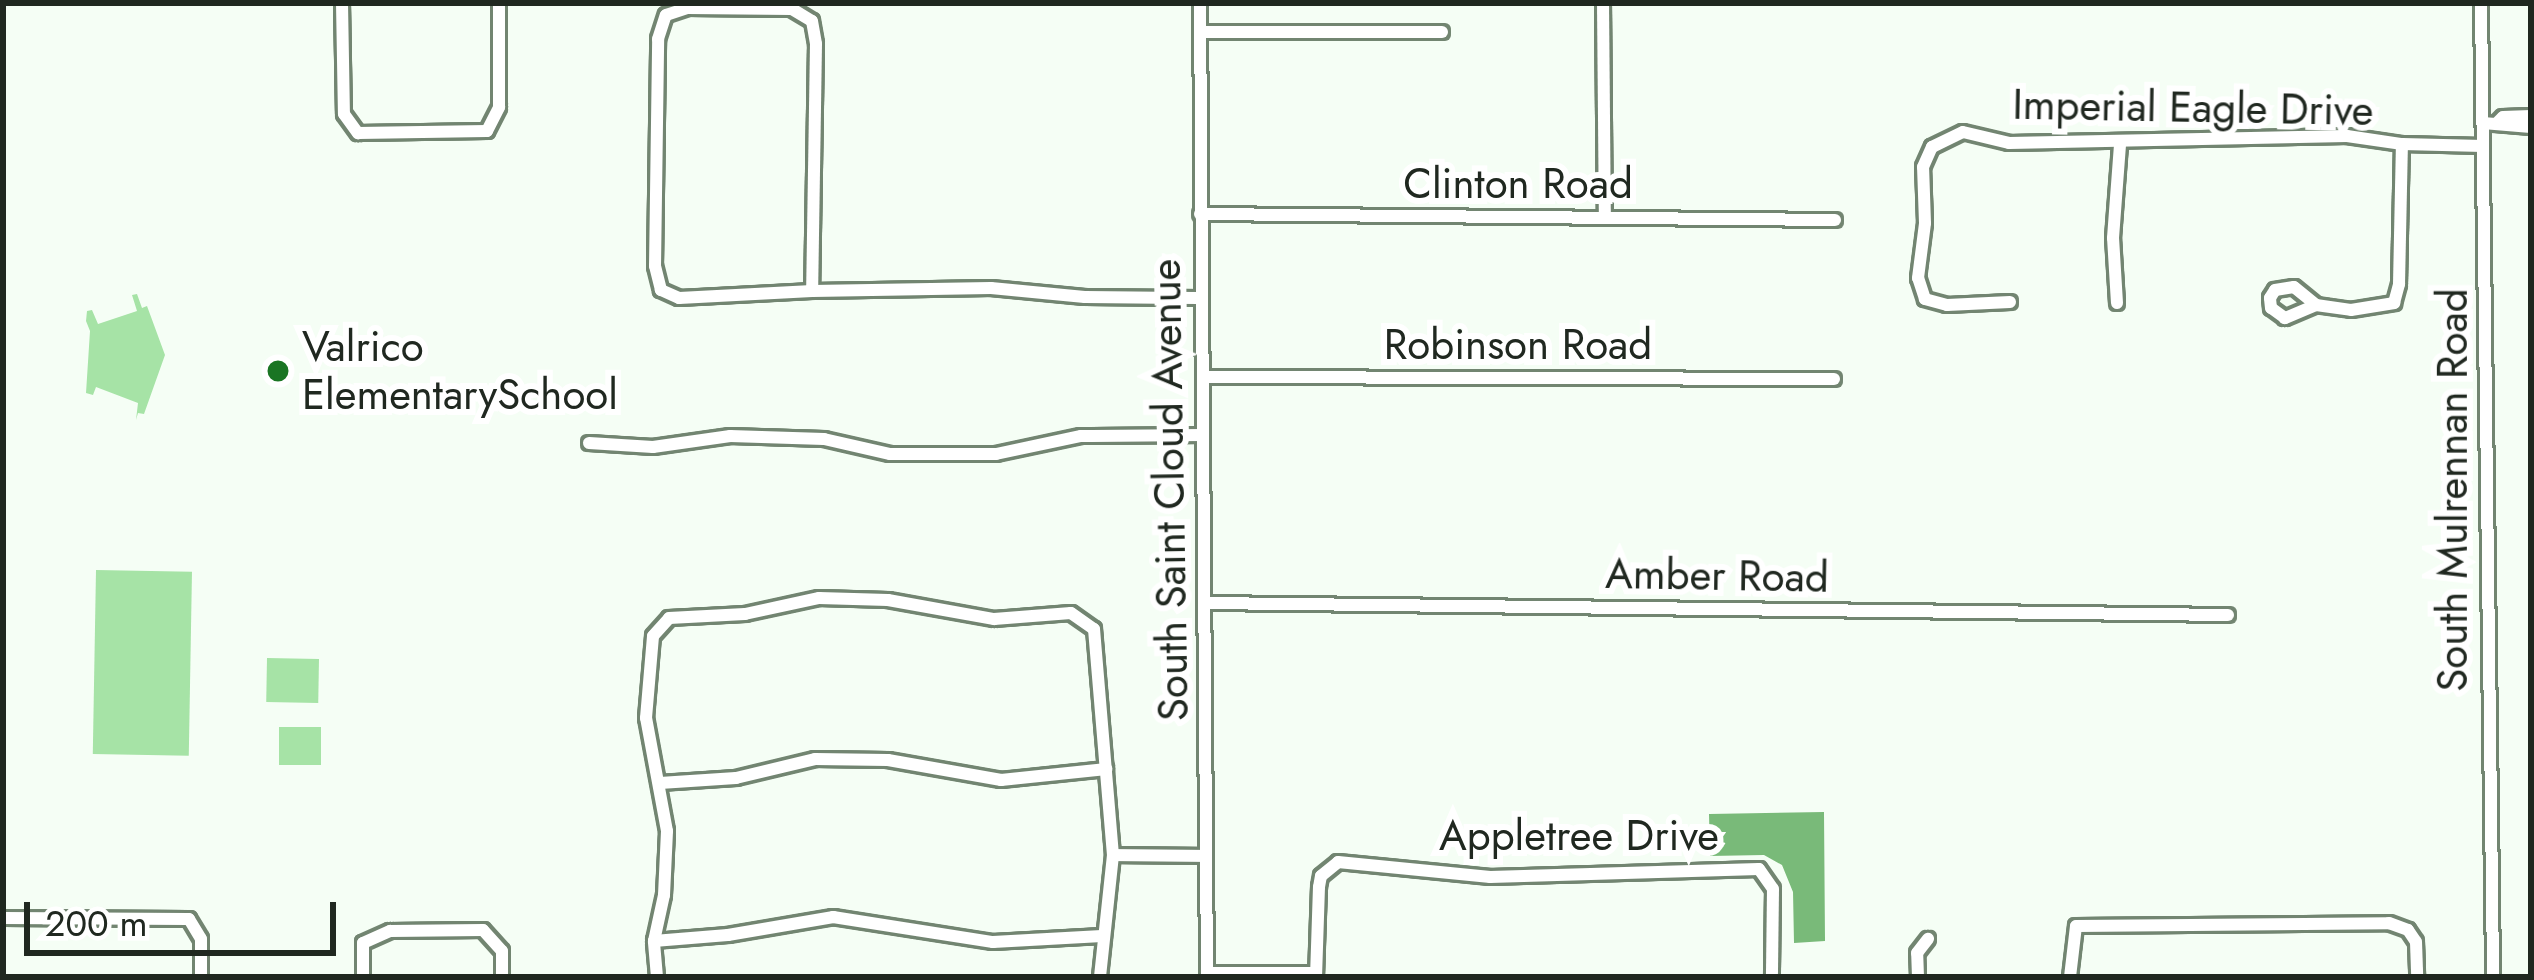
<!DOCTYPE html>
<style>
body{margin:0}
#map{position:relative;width:2534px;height:980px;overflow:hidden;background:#f5fef5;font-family:Jost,sans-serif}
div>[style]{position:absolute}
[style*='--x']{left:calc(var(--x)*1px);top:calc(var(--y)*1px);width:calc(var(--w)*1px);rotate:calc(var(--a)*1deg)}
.green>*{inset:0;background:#a6e3a6;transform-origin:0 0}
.water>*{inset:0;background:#79ba79}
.roads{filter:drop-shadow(3px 0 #728571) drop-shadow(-3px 0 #728571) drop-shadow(0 3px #728571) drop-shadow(0 -3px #728571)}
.minor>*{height:12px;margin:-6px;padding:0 6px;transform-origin:6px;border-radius:6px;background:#fff}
.dots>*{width:33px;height:33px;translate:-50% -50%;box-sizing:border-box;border:6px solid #fff;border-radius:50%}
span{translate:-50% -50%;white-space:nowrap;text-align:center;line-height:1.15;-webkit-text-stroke:12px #fff;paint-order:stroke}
.street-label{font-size:42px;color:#202820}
.poi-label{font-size:42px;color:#202820}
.left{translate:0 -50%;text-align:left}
.frame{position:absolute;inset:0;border:6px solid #202820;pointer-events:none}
.scale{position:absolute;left:24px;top:902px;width:312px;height:54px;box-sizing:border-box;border:6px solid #202820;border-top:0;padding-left:15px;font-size:36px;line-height:42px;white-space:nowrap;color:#202820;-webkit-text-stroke:9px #fff;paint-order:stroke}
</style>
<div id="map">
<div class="green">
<div style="clip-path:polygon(137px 294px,142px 308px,147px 306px,165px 355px,144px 414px,138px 413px,136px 420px,138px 403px,96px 387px,93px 395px,86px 393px,90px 331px,86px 321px,87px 311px,92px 310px,98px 324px,137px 311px,132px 295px)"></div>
<div style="left:96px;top:570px;width:96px;height:184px;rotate:1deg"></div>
<div style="left:267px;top:658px;width:52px;height:44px;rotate:1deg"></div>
<div style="left:279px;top:727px;width:42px;height:38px"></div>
</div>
<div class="water">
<div style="clip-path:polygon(1824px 812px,1825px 941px,1794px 943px,1793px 892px,1782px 865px,1764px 855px,1710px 856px,1709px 814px)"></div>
</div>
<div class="roads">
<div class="minor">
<div style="--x:342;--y:3;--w:111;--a:89"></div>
<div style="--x:344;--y:114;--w:24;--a:54"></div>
<div style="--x:358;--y:133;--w:129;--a:-0.9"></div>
<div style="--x:487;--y:131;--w:27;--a:-63"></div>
<div style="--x:499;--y:107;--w:104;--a:-90"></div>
<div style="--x:1200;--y:3;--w:974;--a:89.59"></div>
<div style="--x:1603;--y:3;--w:214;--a:89.5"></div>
<div style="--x:2481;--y:3;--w:974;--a:89.29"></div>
<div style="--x:688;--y:8;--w:104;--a:0.6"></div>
<div style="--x:792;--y:9;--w:23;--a:31"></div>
<div style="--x:812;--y:21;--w:23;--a:80"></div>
<div style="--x:816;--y:44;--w:247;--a:90.9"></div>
<div style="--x:812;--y:291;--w:133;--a:177"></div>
<div style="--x:679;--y:298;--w:20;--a:-156"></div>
<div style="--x:661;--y:290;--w:25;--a:-104"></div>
<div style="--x:655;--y:266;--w:227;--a:-89.2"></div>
<div style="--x:658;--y:39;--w:25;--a:-72"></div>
<div style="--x:666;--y:15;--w:23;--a:-18"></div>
<div style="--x:1200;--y:32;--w:242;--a:0"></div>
<div style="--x:2483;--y:123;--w:48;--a:4.8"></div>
<div style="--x:2497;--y:123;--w:8;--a:-45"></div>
<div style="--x:2503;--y:117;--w:28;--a:-2"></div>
<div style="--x:1200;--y:214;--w:635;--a:0.54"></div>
<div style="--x:812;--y:291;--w:179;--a:-1"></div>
<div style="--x:991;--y:288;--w:94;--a:5.5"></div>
<div style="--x:1085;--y:297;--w:115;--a:0.5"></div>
<div style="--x:2010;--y:302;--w:63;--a:177.3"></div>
<div style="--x:1947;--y:305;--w:23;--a:-165"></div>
<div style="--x:1925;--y:299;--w:22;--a:-108"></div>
<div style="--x:1918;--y:278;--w:55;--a:-82.7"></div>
<div style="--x:1925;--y:223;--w:56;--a:-92"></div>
<div style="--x:1923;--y:167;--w:22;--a:-66"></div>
<div style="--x:1932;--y:147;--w:34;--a:-26"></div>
<div style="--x:1963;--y:132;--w:47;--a:13.4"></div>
<div style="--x:2009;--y:143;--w:338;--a:-1.2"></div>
<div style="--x:2347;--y:136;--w:56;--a:8.3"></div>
<div style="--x:2402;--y:144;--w:81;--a:1.4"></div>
<div style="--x:2117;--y:303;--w:65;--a:-93.5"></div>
<div style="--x:2113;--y:238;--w:93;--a:-85.7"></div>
<div style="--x:2316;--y:305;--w:34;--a:157"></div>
<div style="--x:2285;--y:318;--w:17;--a:-144"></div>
<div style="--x:2271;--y:308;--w:10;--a:-96"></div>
<div style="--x:2270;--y:298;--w:9;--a:-58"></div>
<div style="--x:2275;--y:290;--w:19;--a:-9"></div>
<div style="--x:2294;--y:287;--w:28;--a:39"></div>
<div style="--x:2316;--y:305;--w:35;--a:8"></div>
<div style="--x:2351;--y:310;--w:44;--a:-9.2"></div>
<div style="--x:2394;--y:303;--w:20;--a:-75"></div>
<div style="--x:2399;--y:284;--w:140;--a:-88.8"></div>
<div style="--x:1203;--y:377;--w:631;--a:0.18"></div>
<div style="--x:589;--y:443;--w:64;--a:3.6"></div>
<div style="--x:653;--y:447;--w:78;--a:-8.1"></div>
<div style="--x:730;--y:436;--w:94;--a:1.8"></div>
<div style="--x:824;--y:439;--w:68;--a:12.8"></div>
<div style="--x:890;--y:454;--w:106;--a:0"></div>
<div style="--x:996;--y:454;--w:87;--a:-12"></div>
<div style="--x:1081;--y:436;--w:122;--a:-0.5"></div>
<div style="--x:1205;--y:603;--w:1023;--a:0.67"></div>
<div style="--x:660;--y:783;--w:76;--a:-3.8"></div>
<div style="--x:736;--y:778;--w:81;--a:-13.5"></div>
<div style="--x:815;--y:759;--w:73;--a:0.8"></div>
<div style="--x:888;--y:760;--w:115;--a:10"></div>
<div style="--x:1001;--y:780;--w:106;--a:-6"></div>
<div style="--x:1113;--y:855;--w:93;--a:0.6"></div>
<div style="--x:3;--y:918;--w:186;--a:0.3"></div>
<div style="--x:189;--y:919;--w:23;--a:59"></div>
<div style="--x:201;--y:939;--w:38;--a:90"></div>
<div style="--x:654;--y:941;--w:74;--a:-4.6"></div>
<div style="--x:728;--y:935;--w:107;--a:-9.7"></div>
<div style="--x:833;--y:917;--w:162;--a:8.9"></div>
<div style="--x:993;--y:942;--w:109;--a:-3.2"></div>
<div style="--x:1207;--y:973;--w:109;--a:0"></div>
<div style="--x:363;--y:977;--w:34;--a:-90"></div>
<div style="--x:363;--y:943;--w:30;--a:-24"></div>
<div style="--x:390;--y:931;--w:93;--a:-0.6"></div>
<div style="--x:483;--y:930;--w:28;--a:48"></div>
<div style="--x:502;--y:951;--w:26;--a:90"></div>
<div style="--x:657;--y:977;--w:36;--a:-95"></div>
<div style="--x:654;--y:941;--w:47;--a:-77.7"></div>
<div style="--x:664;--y:895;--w:64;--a:-87.3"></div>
<div style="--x:667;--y:831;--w:115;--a:-100.5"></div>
<div style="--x:646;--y:718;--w:82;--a:-85.1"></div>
<div style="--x:653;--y:636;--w:24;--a:-48"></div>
<div style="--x:669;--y:618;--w:76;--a:-3"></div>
<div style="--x:745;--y:614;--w:76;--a:-12.2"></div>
<div style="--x:819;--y:598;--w:69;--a:1.7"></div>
<div style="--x:888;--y:600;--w:108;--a:10.2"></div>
<div style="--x:994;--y:619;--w:77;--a:-4.5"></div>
<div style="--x:1071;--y:613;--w:28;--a:35"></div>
<div style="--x:1094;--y:629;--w:227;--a:85.2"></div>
<div style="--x:1113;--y:855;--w:123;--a:96.1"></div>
<div style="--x:1316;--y:977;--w:90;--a:-88.1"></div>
<div style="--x:1319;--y:887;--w:11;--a:-80"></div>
<div style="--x:1321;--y:876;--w:22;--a:-39"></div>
<div style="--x:1338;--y:862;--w:153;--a:5.6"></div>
<div style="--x:1490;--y:877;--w:269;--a:-1.7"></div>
<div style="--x:1759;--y:869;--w:24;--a:55"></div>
<div style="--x:1773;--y:889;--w:88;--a:90.7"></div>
<div style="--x:1918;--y:977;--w:24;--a:-92"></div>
<div style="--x:1917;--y:953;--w:18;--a:-52"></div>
<div style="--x:2070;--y:977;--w:51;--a:-83.3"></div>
<div style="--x:2076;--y:926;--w:313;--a:-0.5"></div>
<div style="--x:2389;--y:923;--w:20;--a:20"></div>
<div style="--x:2408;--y:930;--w:14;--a:56"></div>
<div style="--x:2416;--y:942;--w:35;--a:88"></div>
</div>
</div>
<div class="dots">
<div style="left:278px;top:371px;background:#1a7523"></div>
</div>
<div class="street-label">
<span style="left:2193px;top:108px;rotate:1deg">Imperial Eagle Drive</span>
<span style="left:1518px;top:184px">Clinton Road</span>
<span style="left:1518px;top:345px">Robinson Road</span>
<span style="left:1170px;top:490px;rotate:-91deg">South Saint Cloud Avenue</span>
<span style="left:2453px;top:490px;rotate:-90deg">South Mulrennan Road</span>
<span style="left:1717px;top:576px;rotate:1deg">Amber Road</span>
<span style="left:1579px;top:836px">Appletree Drive</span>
</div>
<div class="poi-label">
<span class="left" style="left:302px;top:371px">Valrico<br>ElementarySchool</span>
</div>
<div class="frame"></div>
<div class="scale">200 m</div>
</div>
